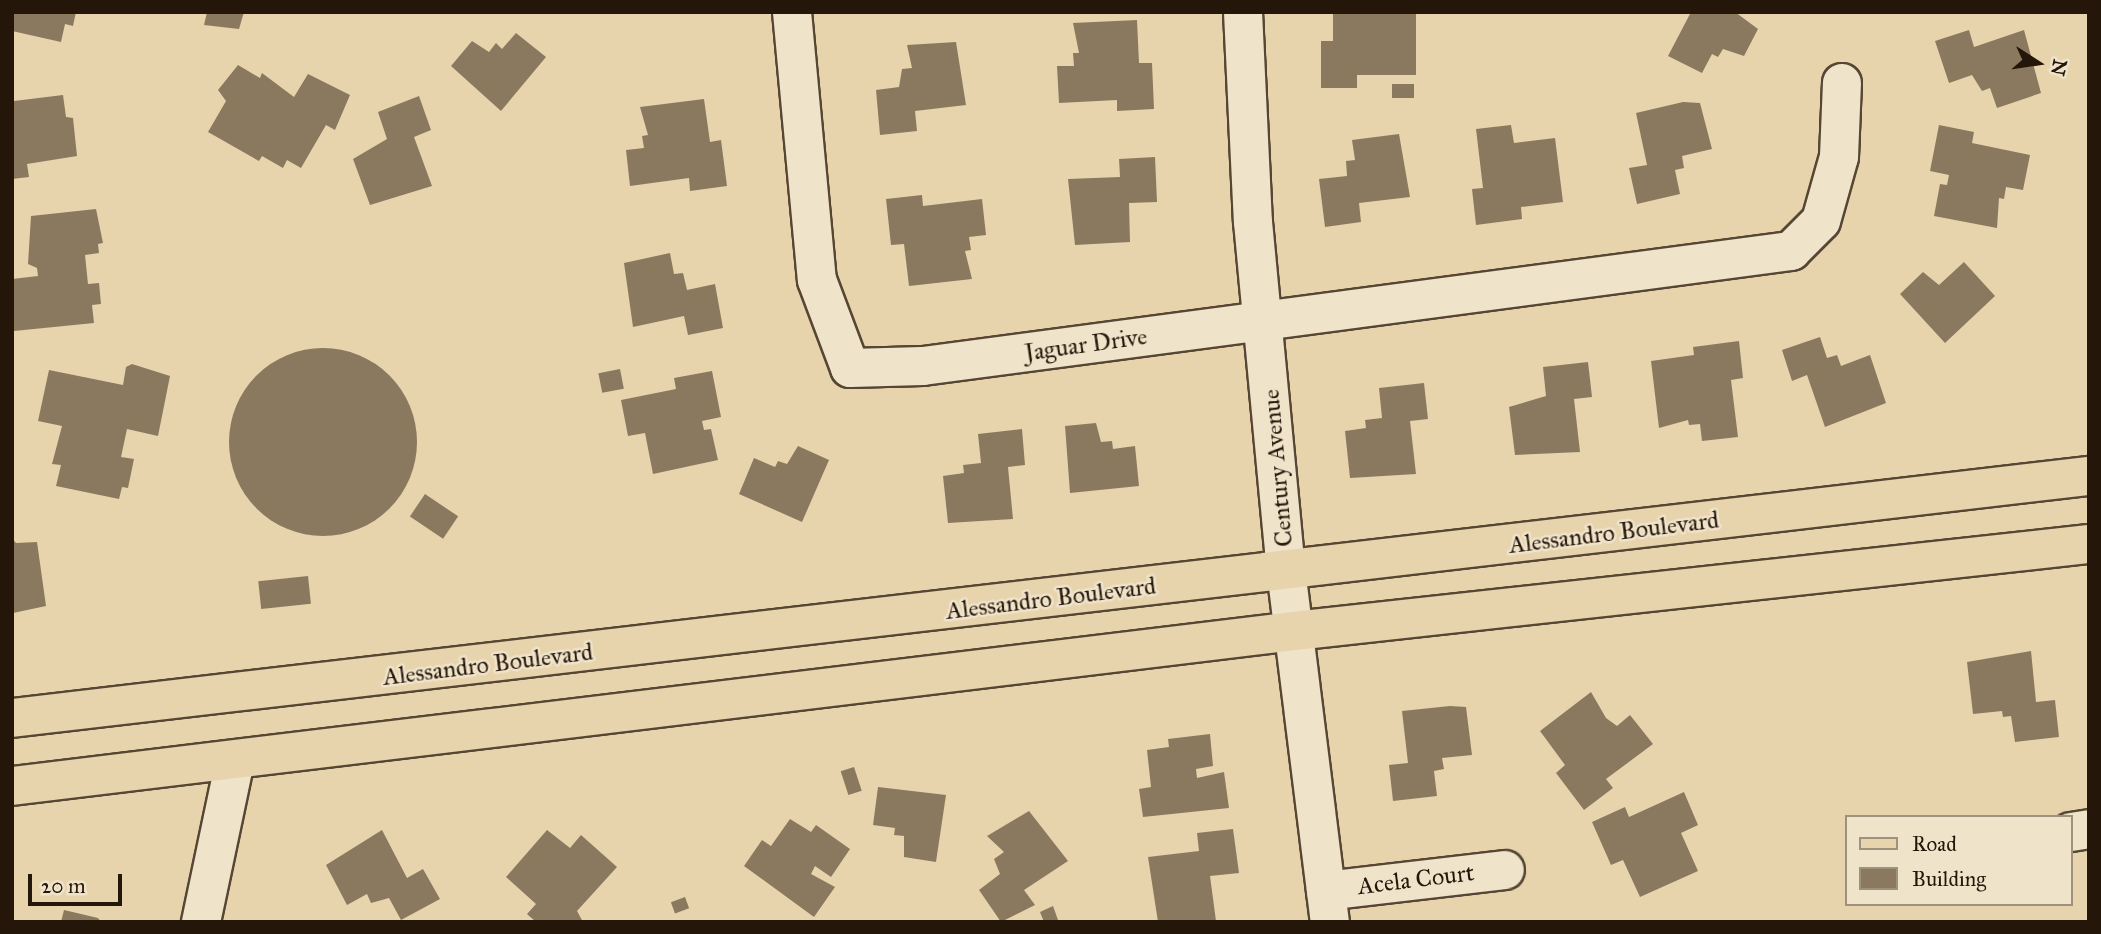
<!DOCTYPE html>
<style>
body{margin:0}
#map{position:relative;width:2101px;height:934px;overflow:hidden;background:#e7d4ad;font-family:"IM FELL Great Primer",serif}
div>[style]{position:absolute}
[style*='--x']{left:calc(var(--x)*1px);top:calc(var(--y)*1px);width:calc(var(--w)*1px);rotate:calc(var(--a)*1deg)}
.building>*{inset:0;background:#8a795f;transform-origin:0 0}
.round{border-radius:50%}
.roads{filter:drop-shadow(2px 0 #564633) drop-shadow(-2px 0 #564633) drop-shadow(0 2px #564633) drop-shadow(0 -2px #564633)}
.minor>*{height:38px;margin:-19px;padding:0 19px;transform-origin:19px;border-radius:19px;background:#efe3ca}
.major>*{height:38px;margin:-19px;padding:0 19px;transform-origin:19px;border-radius:19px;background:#e7d4ad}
span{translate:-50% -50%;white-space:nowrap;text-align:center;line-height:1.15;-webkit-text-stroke:5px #efe3ca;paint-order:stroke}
.street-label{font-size:24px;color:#25160a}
.frame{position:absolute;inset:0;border:14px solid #25160a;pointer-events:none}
.legend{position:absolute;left:1845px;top:815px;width:228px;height:91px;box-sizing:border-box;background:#efe3ca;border:2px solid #9e917d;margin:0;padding:9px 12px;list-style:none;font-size:21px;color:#25160a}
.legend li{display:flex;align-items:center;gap:14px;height:35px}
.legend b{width:35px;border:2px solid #9e917d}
.north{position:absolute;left:2003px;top:28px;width:70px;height:70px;-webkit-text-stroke:5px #efe3ca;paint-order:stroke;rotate:102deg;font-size:19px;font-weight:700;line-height:28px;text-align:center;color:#25160a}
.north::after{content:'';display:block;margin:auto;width:24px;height:32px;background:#25160a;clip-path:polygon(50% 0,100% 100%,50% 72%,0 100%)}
.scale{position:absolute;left:28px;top:874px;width:94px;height:32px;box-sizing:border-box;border:4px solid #25160a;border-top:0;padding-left:9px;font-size:21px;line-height:24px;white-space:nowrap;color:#25160a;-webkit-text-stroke:5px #efe3ca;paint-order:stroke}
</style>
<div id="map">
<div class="building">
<div style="clip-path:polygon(12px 12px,76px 12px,73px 26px,65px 24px,61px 42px,12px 31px)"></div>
<div style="clip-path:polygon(207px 12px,244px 12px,239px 29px,204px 25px)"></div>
<div style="clip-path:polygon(1333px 12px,1416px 12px,1416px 75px,1357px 75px,1357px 88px,1321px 88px,1321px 41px,1333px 41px)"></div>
<div style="clip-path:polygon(1691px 12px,1735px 12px,1758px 29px,1744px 56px,1723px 49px,1718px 57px,1712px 54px,1702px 73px,1668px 56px)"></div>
<div style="clip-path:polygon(1137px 20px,1139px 63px,1152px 63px,1154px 109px,1117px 111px,1117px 100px,1059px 103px,1057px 66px,1074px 66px,1073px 53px,1079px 53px,1073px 23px)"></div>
<div style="clip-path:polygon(1969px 30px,1974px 47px,2024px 30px,2041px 93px,1997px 108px,1990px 88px,1982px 91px,1972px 75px,1949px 83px,1935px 41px)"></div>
<div style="clip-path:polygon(516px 33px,546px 57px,501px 111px,451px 66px,472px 41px,489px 52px,496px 43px,502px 49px)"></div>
<div style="clip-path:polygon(956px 42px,966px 105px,915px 111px,917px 131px,880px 135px,876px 90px,899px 87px,902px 69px,912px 68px,907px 45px)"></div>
<div style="clip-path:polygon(238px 65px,260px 78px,262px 73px,294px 97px,308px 74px,350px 95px,335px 130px,326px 125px,301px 168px,287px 160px,283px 168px,262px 156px,259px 161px,208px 132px,226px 101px,218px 90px)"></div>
<div style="left:1392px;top:84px;width:22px;height:14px"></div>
<div style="clip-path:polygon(63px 95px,66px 117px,73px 118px,77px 156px,27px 164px,29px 177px,12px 179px,14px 101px)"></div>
<div style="clip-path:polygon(419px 96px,431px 130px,414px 137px,432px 186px,370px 205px,353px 159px,387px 139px,378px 112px)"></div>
<div style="clip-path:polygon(704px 99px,710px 142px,721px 140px,727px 186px,690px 191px,689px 178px,630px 186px,626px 150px,644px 148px,642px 136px,648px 135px,640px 107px)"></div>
<div style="clip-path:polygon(1683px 102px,1700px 103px,1712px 149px,1682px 156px,1684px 168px,1675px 170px,1680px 194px,1637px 204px,1629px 168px,1647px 165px,1636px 113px)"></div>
<div style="clip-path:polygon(1511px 125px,1514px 143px,1555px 138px,1563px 202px,1521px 207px,1522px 219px,1476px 225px,1472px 189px,1483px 188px,1476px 129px)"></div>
<div style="clip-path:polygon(1939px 125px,1974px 132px,1972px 143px,2030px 155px,2023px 190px,2006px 187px,2004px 199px,1999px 198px,1997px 228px,1934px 216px,1940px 184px,1947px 185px,1949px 175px,1930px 171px)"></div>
<div style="clip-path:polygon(1399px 134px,1410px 197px,1359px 203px,1361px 222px,1325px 227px,1319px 179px,1347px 176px,1346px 161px,1355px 160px,1352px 140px)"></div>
<div style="clip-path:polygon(1155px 157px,1157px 202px,1129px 203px,1130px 242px,1075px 245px,1068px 179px,1120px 177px,1119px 159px)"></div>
<div style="clip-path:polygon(922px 195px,923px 206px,982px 199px,986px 235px,969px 237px,971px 250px,965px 251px,972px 279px,909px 286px,904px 244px,891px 245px,886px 199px)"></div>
<div style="clip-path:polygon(96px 209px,103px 243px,98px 244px,99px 253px,85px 255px,88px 284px,99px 283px,101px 304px,92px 305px,94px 323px,14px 331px,12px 279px,38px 276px,37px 268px,28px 264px,31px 216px)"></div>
<div style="clip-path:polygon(670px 253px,674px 274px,683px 273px,687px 290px,715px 284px,723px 328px,688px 335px,684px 316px,633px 327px,624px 263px)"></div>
<div style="clip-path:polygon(1964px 262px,1995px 296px,1945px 343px,1900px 294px,1923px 272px,1939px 285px)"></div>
<div style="clip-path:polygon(1820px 337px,1827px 358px,1837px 355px,1841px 366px,1870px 355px,1886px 403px,1825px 427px,1807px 375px,1792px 381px,1782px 350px)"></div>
<div style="clip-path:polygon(1739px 341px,1743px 378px,1731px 380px,1738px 437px,1702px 441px,1700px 424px,1689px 425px,1688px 420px,1659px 428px,1651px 361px,1694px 355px,1693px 347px)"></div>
<div class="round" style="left:229px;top:348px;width:188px;height:188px"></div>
<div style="clip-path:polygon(1588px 362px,1592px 397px,1574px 399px,1580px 452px,1515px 455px,1509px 407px,1546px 396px,1543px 367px)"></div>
<div style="clip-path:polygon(132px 364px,170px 376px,158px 436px,127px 429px,121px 457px,134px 459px,128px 488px,122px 487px,119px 499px,56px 486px,61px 465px,52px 464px,62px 426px,38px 421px,49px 370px,123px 385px,126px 367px)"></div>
<div style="left:620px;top:369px;width:20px;height:22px;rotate:79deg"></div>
<div style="clip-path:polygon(712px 371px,721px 417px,702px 421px,704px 430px,711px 429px,718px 460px,653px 474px,645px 433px,628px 436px,621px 400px,676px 389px,674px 378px)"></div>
<div style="clip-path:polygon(1424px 383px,1428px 419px,1410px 421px,1416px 474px,1350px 478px,1345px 431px,1366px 428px,1365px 420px,1382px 418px,1379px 388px)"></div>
<div style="clip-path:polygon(1096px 423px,1101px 442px,1112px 441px,1113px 449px,1135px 446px,1139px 486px,1070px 493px,1065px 426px)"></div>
<div style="clip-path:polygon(1022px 429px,1025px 465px,1008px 467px,1013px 519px,948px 523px,943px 476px,964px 473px,963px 465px,981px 463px,978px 434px)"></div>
<div style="clip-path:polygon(798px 446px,829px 460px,802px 522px,739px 494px,754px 458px,775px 467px,778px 461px,787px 464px)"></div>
<div style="left:425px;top:494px;width:40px;height:27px;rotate:34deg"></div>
<div style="clip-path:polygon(12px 538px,16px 543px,37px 542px,46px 606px,13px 613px)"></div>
<div style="left:308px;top:576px;width:28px;height:50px;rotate:84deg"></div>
<div style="clip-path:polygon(2031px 651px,2036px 702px,2055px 700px,2059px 737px,2015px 742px,2011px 716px,2003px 717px,2002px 711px,1973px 714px,1967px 662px)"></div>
<div style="clip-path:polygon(1591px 692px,1606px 718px,1617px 726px,1630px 715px,1653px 744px,1606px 779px,1613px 788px,1584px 810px,1556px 773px,1565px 765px,1540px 731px)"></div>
<div style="clip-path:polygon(1450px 706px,1466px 707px,1472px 755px,1442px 758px,1444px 769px,1434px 771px,1437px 796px,1393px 801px,1389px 765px,1408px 763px,1402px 711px)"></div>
<div style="clip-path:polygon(1210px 734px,1213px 766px,1196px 769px,1197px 778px,1224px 772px,1229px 808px,1143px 817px,1139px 789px,1151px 787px,1147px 750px,1169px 747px,1168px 739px)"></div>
<div style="left:854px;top:767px;width:25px;height:14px;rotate:72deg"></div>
<div style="clip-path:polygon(878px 787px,946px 795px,936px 862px,904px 857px,904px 836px,894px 835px,895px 828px,873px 825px)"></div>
<div style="clip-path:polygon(1684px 792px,1698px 825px,1681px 833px,1698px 871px,1640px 897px,1623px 860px,1611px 865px,1592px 822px,1625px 807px,1629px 817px)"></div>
<div style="clip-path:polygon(1029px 811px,1068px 861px,1024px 890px,1035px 905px,1001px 922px,979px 890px,1000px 874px,994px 859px,1004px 852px,987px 836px)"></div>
<div style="clip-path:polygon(790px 819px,811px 832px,816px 825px,850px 849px,831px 877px,815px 866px,811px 874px,835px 887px,814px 917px,744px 866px,762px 840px,771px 846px)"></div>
<div style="clip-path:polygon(1233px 829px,1239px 873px,1210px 876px,1216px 921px,1158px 922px,1148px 857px,1199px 851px,1197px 833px)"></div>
<div style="clip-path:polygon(382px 830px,407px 878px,423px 869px,440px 899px,401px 920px,389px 898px,371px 903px,367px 894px,347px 905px,326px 865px)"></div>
<div style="clip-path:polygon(547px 830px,570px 848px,581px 835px,617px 867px,577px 911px,583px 922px,536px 922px,527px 914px,536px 904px,506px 877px)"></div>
<div style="left:685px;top:897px;width:12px;height:15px;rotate:70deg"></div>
<div style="clip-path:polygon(1053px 906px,1058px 920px,1044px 922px,1040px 912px)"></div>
<div style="clip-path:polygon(64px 910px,98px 918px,101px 922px,61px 922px)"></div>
</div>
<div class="roads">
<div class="minor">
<div style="--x:792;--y:12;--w:269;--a:84.7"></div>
<div style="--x:817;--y:280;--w:94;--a:69.4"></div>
<div style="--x:850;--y:368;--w:73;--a:-1.6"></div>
<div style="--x:923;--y:366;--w:876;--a:-7.55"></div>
<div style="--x:1791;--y:251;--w:42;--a:-45"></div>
<div style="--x:1821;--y:221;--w:66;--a:-74.3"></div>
<div style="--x:1839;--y:157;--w:74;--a:-87.7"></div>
<div style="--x:1243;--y:12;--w:210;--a:87.3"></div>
<div style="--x:1253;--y:222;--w:350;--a:84.6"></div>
<div style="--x:1286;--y:570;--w:355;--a:82.9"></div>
<div style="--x:2071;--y:832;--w:18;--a:-9"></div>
<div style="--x:1326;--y:891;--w:180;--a:-6.7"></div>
<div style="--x:201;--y:922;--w:165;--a:-78.1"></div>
</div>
<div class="major">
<div style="--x:12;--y:718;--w:2091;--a:-6.65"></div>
<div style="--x:12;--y:786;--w:1291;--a:-6.89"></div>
<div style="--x:1294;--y:631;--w:800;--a:-6.25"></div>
</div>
</div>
<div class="street-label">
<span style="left:1086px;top:345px;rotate:-8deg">Jaguar Drive</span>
<span style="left:1278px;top:468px;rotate:-95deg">Century Avenue</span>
<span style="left:1614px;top:533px;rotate:-7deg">Alessandro Boulevard</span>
<span style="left:1051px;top:599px;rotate:-7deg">Alessandro Boulevard</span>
<span style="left:488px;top:665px;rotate:-7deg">Alessandro Boulevard</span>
<span style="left:1416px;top:880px;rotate:-7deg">Acela Court</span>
</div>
<div class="frame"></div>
<ul class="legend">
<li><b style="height:9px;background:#e7d4ad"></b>Road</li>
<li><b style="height:19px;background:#8a795f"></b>Building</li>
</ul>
<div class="north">N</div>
<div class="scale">20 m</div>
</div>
